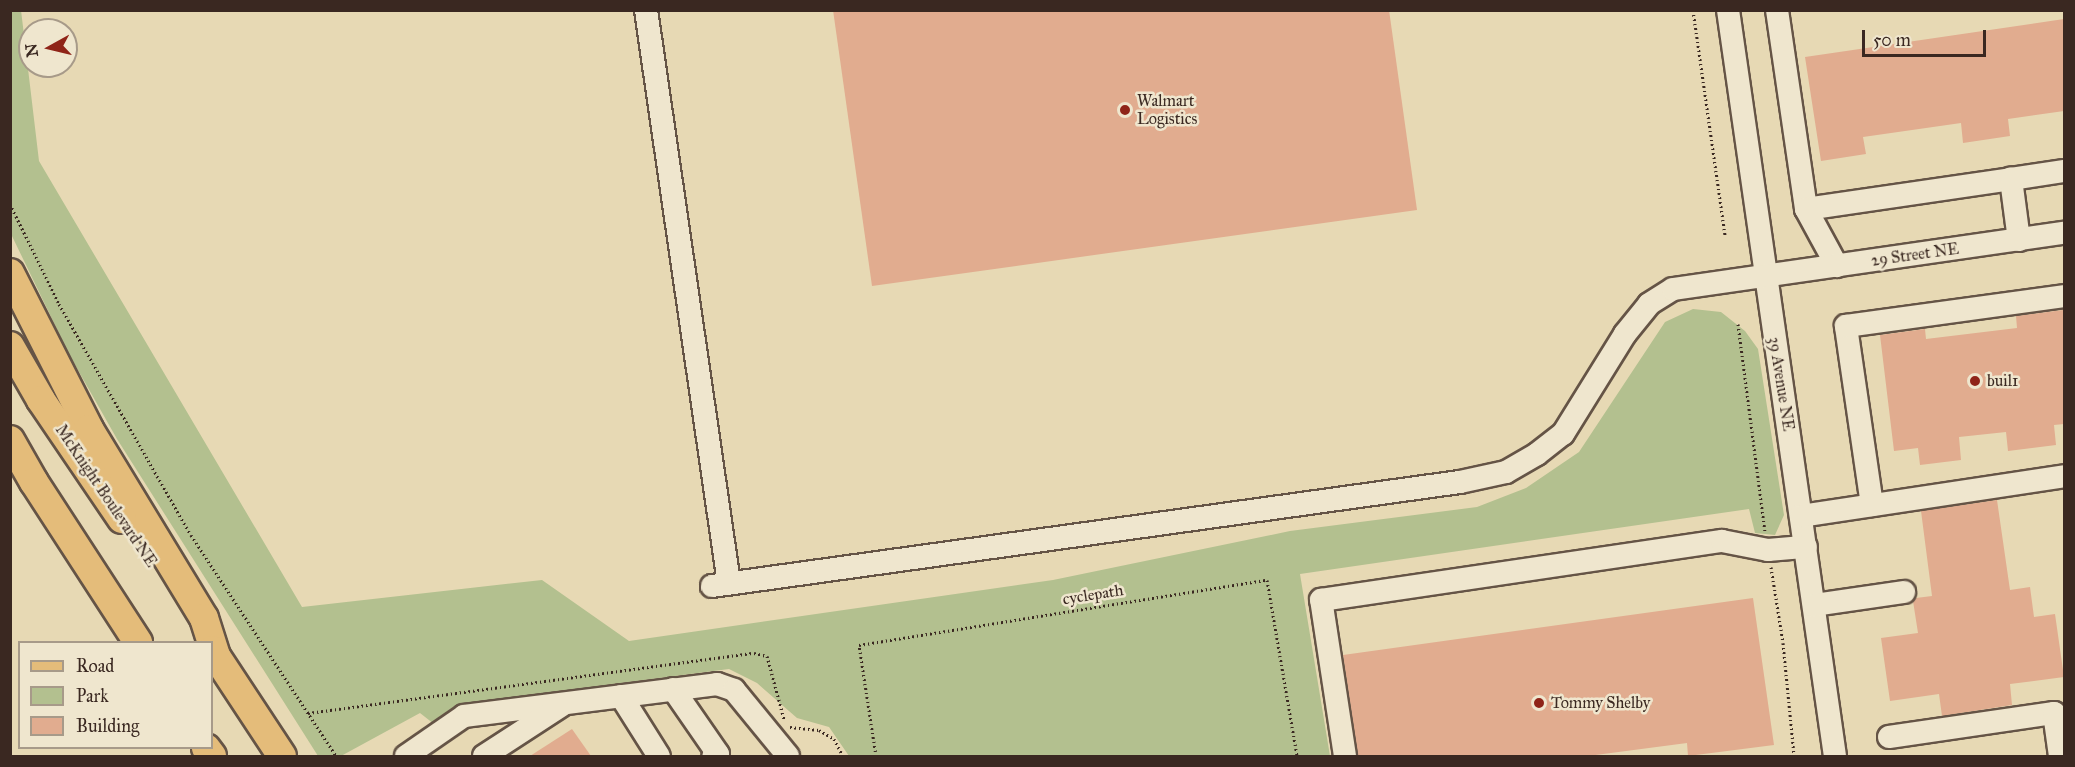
<!DOCTYPE html>
<style>
body{margin:0}
#map{position:relative;width:2075px;height:767px;overflow:hidden;background:#e7d9b4;font-family:"IM FELL Great Primer",serif}
div>[style]{position:absolute}
[style*='--x']{left:calc(var(--x)*1px);top:calc(var(--y)*1px);width:calc(var(--w)*1px);rotate:calc(var(--a)*1deg)}
.green>*{inset:0;background:#b3c08f}
.building>*{inset:0;background:#e1ac8f}
.path>*{height:3px;margin-top:-1.5px;transform-origin:0;background:repeating-linear-gradient(90deg,#3a2821 0 1.5px,transparent 0 4.5px)}
.roads{filter:drop-shadow(2px 0 #655446) drop-shadow(-2px 0 #655446) drop-shadow(0 2px #655446) drop-shadow(0 -2px #655446)}
.minor>*{height:22px;margin:-11px;padding:0 11px;transform-origin:11px;border-radius:11px;background:#efe6ce}
.major>*{height:28px;margin:-14px;padding:0 14px;transform-origin:14px;border-radius:14px;background:#e4bc7a}
.dots>*{width:16px;height:16px;translate:-50% -50%;box-sizing:border-box;border:3px solid #efe6ce;border-radius:50%}
span{translate:-50% -50%;white-space:nowrap;text-align:center;line-height:1.15;-webkit-text-stroke:5px #efe6ce;paint-order:stroke}
.poi-label{font-size:16px;color:#3a2821}
.left{translate:0 -50%;text-align:left}
.street-label{font-size:16px;color:#3a2821}
.frame{position:absolute;inset:0;border:12px solid #3a2821;pointer-events:none}
.legend{position:absolute;left:18px;top:641px;width:195px;height:108px;box-sizing:border-box;background:#efe6ce;border:2px solid #a79a89;margin:0;padding:8px 10px;list-style:none;font-size:18px;color:#3a2821}
.legend li{display:flex;align-items:center;gap:12px;height:30px}
.legend b{width:30px;border:2px solid #a79a89}
.north{position:absolute;left:18px;top:18px;width:60px;height:60px;box-sizing:border-box;background:#efe6ce;border:2px solid #a79a89;border-radius:50%;rotate:262deg;font-size:16px;font-weight:700;line-height:24px;text-align:center;color:#3a2821}
.north::after{content:'';display:block;margin:auto;width:21px;height:27px;background:#8f2418;clip-path:polygon(50% 0,100% 100%,50% 72%,0 100%)}
.scale{position:absolute;left:1862px;top:30px;width:124px;height:27px;box-sizing:border-box;border:3px solid #3a2821;border-top:0;padding-left:8px;font-size:18px;line-height:21px;white-space:nowrap;color:#3a2821;-webkit-text-stroke:4px #efe6ce;paint-order:stroke}
</style>
<div id="map">
<div class="green">
<div style="clip-path:polygon(21px 10px,39px 161px,302px 607px,542px 580px,629px 641px,1053px 580px,1290px 531px,1477px 507px,1526px 488px,1579px 452px,1665px 322px,1693px 309px,1721px 312px,1745px 331px,1758px 349px,1784px 515px,1775px 535px,1755px 533px,1749px 509px,1300px 574px,1330px 756px,849px 756px,829px 727px,797px 718px,757px 683px,729px 669px,467px 703px,434px 724px,420px 713px,341px 756px,318px 756px,117px 439px,70px 356px,11px 234px,10px 11px)"></div>
</div>
<div class="building">
<div style="clip-path:polygon(833px 10px,1389px 10px,1417px 210px,872px 286px)"></div>
<div style="clip-path:polygon(2064px 19px,2064px 111px,2008px 119px,2010px 136px,1963px 143px,1961px 123px,1863px 137px,1866px 154px,1821px 161px,1805px 57px)"></div>
<div style="clip-path:polygon(2063px 310px,2064px 424px,2054px 425px,2056px 445px,2008px 451px,2006px 432px,1959px 437px,1961px 460px,1920px 465px,1918px 448px,1894px 451px,1880px 335px,1925px 329px,1926px 339px,2017px 328px,2016px 316px)"></div>
<div style="clip-path:polygon(1997px 500px,2010px 590px,2030px 587px,2034px 617px,2055px 614px,2064px 677px,2010px 684px,2012px 705px,1942px 716px,1939px 694px,1890px 701px,1881px 638px,1918px 633px,1913px 601px,1916px 598px,1932px 596px,1921px 511px)"></div>
<div style="clip-path:polygon(1753px 598px,1774px 745px,1688px 756px,1687px 743px,1588px 756px,1358px 756px,1343px 655px)"></div>
<div style="clip-path:polygon(572px 729px,591px 756px,530px 756px)"></div>
</div>
<div class="path">
<div style="--x:1693;--y:10;--w:227;--a:81.9"></div>
<div style="--x:10;--y:204;--w:111;--a:63.9"></div>
<div style="--x:59;--y:304;--w:266;--a:60.3"></div>
<div style="--x:191;--y:535;--w:264;--a:56.7"></div>
<div style="--x:1738;--y:324;--w:209;--a:82.6"></div>
<div style="--x:1771;--y:567;--w:77;--a:81"></div>
<div style="--x:1783;--y:643;--w:114;--a:84.4"></div>
<div style="--x:308;--y:713;--w:450;--a:-7.7"></div>
<div style="--x:754;--y:653;--w:13;--a:13"></div>
<div style="--x:767;--y:656;--w:65;--a:74.9"></div>
<div style="--x:790;--y:727;--w:29;--a:6"></div>
<div style="--x:819;--y:730;--w:17;--a:31"></div>
<div style="--x:834;--y:739;--w:19;--a:62"></div>
<div style="--x:876;--y:756;--w:112;--a:-98.7"></div>
<div style="--x:859;--y:645;--w:413;--a:-9.1"></div>
<div style="--x:1267;--y:580;--w:179;--a:80.3"></div>
</div>
<div class="roads">
<div class="minor">
<div style="--x:646;--y:10;--w:579;--a:81.76"></div>
<div style="--x:1728;--y:10;--w:754;--a:81.84"></div>
<div style="--x:1777;--y:10;--w:201;--a:81.7"></div>
<div style="--x:1806;--y:209;--w:207;--a:-8.3"></div>
<div style="--x:1806;--y:209;--w:65;--a:61.5"></div>
<div style="--x:2019;--y:240;--w:62;--a:-97.5"></div>
<div style="--x:2011;--y:179;--w:54;--a:-8.6"></div>
<div style="--x:1872;--y:505;--w:181;--a:-98.3"></div>
<div style="--x:1846;--y:326;--w:220;--a:-7.8"></div>
<div style="--x:1801;--y:516;--w:266;--a:-8.6"></div>
<div style="--x:712;--y:586;--w:755;--a:-7.92"></div>
<div style="--x:1460;--y:482;--w:47;--a:-12.3"></div>
<div style="--x:1506;--y:472;--w:36;--a:-30"></div>
<div style="--x:1537;--y:454;--w:33;--a:-38"></div>
<div style="--x:1563;--y:434;--w:118;--a:-58.2"></div>
<div style="--x:1625;--y:334;--w:38;--a:-51"></div>
<div style="--x:1649;--y:304;--w:28;--a:-32"></div>
<div style="--x:1673;--y:289;--w:395;--a:-8.2"></div>
<div style="--x:1814;--y:605;--w:91;--a:-8.2"></div>
<div style="--x:673;--y:689;--w:79;--a:55.3"></div>
<div style="--x:718;--y:754;--w:5;--a:158"></div>
<div style="--x:621;--y:696;--w:71;--a:57.7"></div>
<div style="--x:1889;--y:737;--w:167;--a:-8.3"></div>
<div style="--x:2054;--y:713;--w:43;--a:82.1"></div>
<div style="--x:406;--y:756;--w:70;--a:-34.6"></div>
<div style="--x:464;--y:716;--w:255;--a:-7.2"></div>
<div style="--x:717;--y:684;--w:18;--a:19"></div>
<div style="--x:734;--y:690;--w:85;--a:50.7"></div>
<div style="--x:484;--y:756;--w:92;--a:-33"></div>
<div style="--x:1345;--y:756;--w:158;--a:-98.7"></div>
<div style="--x:1321;--y:600;--w:405;--a:-8.4"></div>
<div style="--x:1722;--y:541;--w:47;--a:11.1"></div>
<div style="--x:1768;--y:550;--w:38;--a:-5"></div>
</div>
<div class="major">
<div style="--x:10;--y:273;--w:175;--a:63.1"></div>
<div style="--x:89;--y:429;--w:221;--a:58.7"></div>
<div style="--x:204;--y:618;--w:43;--a:72.4"></div>
<div style="--x:10;--y:346;--w:62;--a:60.1"></div>
<div style="--x:41;--y:400;--w:144;--a:55.8"></div>
<div style="--x:10;--y:440;--w:48;--a:60.3"></div>
<div style="--x:34;--y:482;--w:191;--a:57"></div>
<div style="--x:212;--y:650;--w:127;--a:56.6"></div>
<div style="--x:206;--y:748;--w:10;--a:53"></div>
</div>
</div>
<div class="dots">
<div style="left:1125px;top:110px;background:#8f2418"></div>
<div style="left:1975px;top:381px;background:#8f2418"></div>
<div style="left:1539px;top:703px;background:#8f2418"></div>
</div>
<div class="poi-label">
<span class="left" style="left:1137px;top:110px">Walmart<br>Logistics</span>
<span class="left" style="left:1987px;top:381px">buil1</span>
<span class="left" style="left:1551px;top:703px">Tommy Shelby</span>
</div>
<div class="street-label">
<span style="left:1915px;top:255px;rotate:-8deg">29 Street NE</span>
<span style="left:1781px;top:384px;rotate:81deg">39 Avenue NE</span>
<span style="left:106px;top:496px;rotate:56deg">McKnight Boulevard NE</span>
<span style="left:1093px;top:595px;rotate:-9deg">cyclepath</span>
</div>
<div class="frame"></div>
<ul class="legend">
<li><b style="height:8px;background:#e4bc7a"></b>Road</li>
<li><b style="height:16px;background:#b3c08f"></b>Park</li>
<li><b style="height:16px;background:#e1ac8f"></b>Building</li>
</ul>
<div class="north">N</div>
<div class="scale">50 m</div>
</div>
